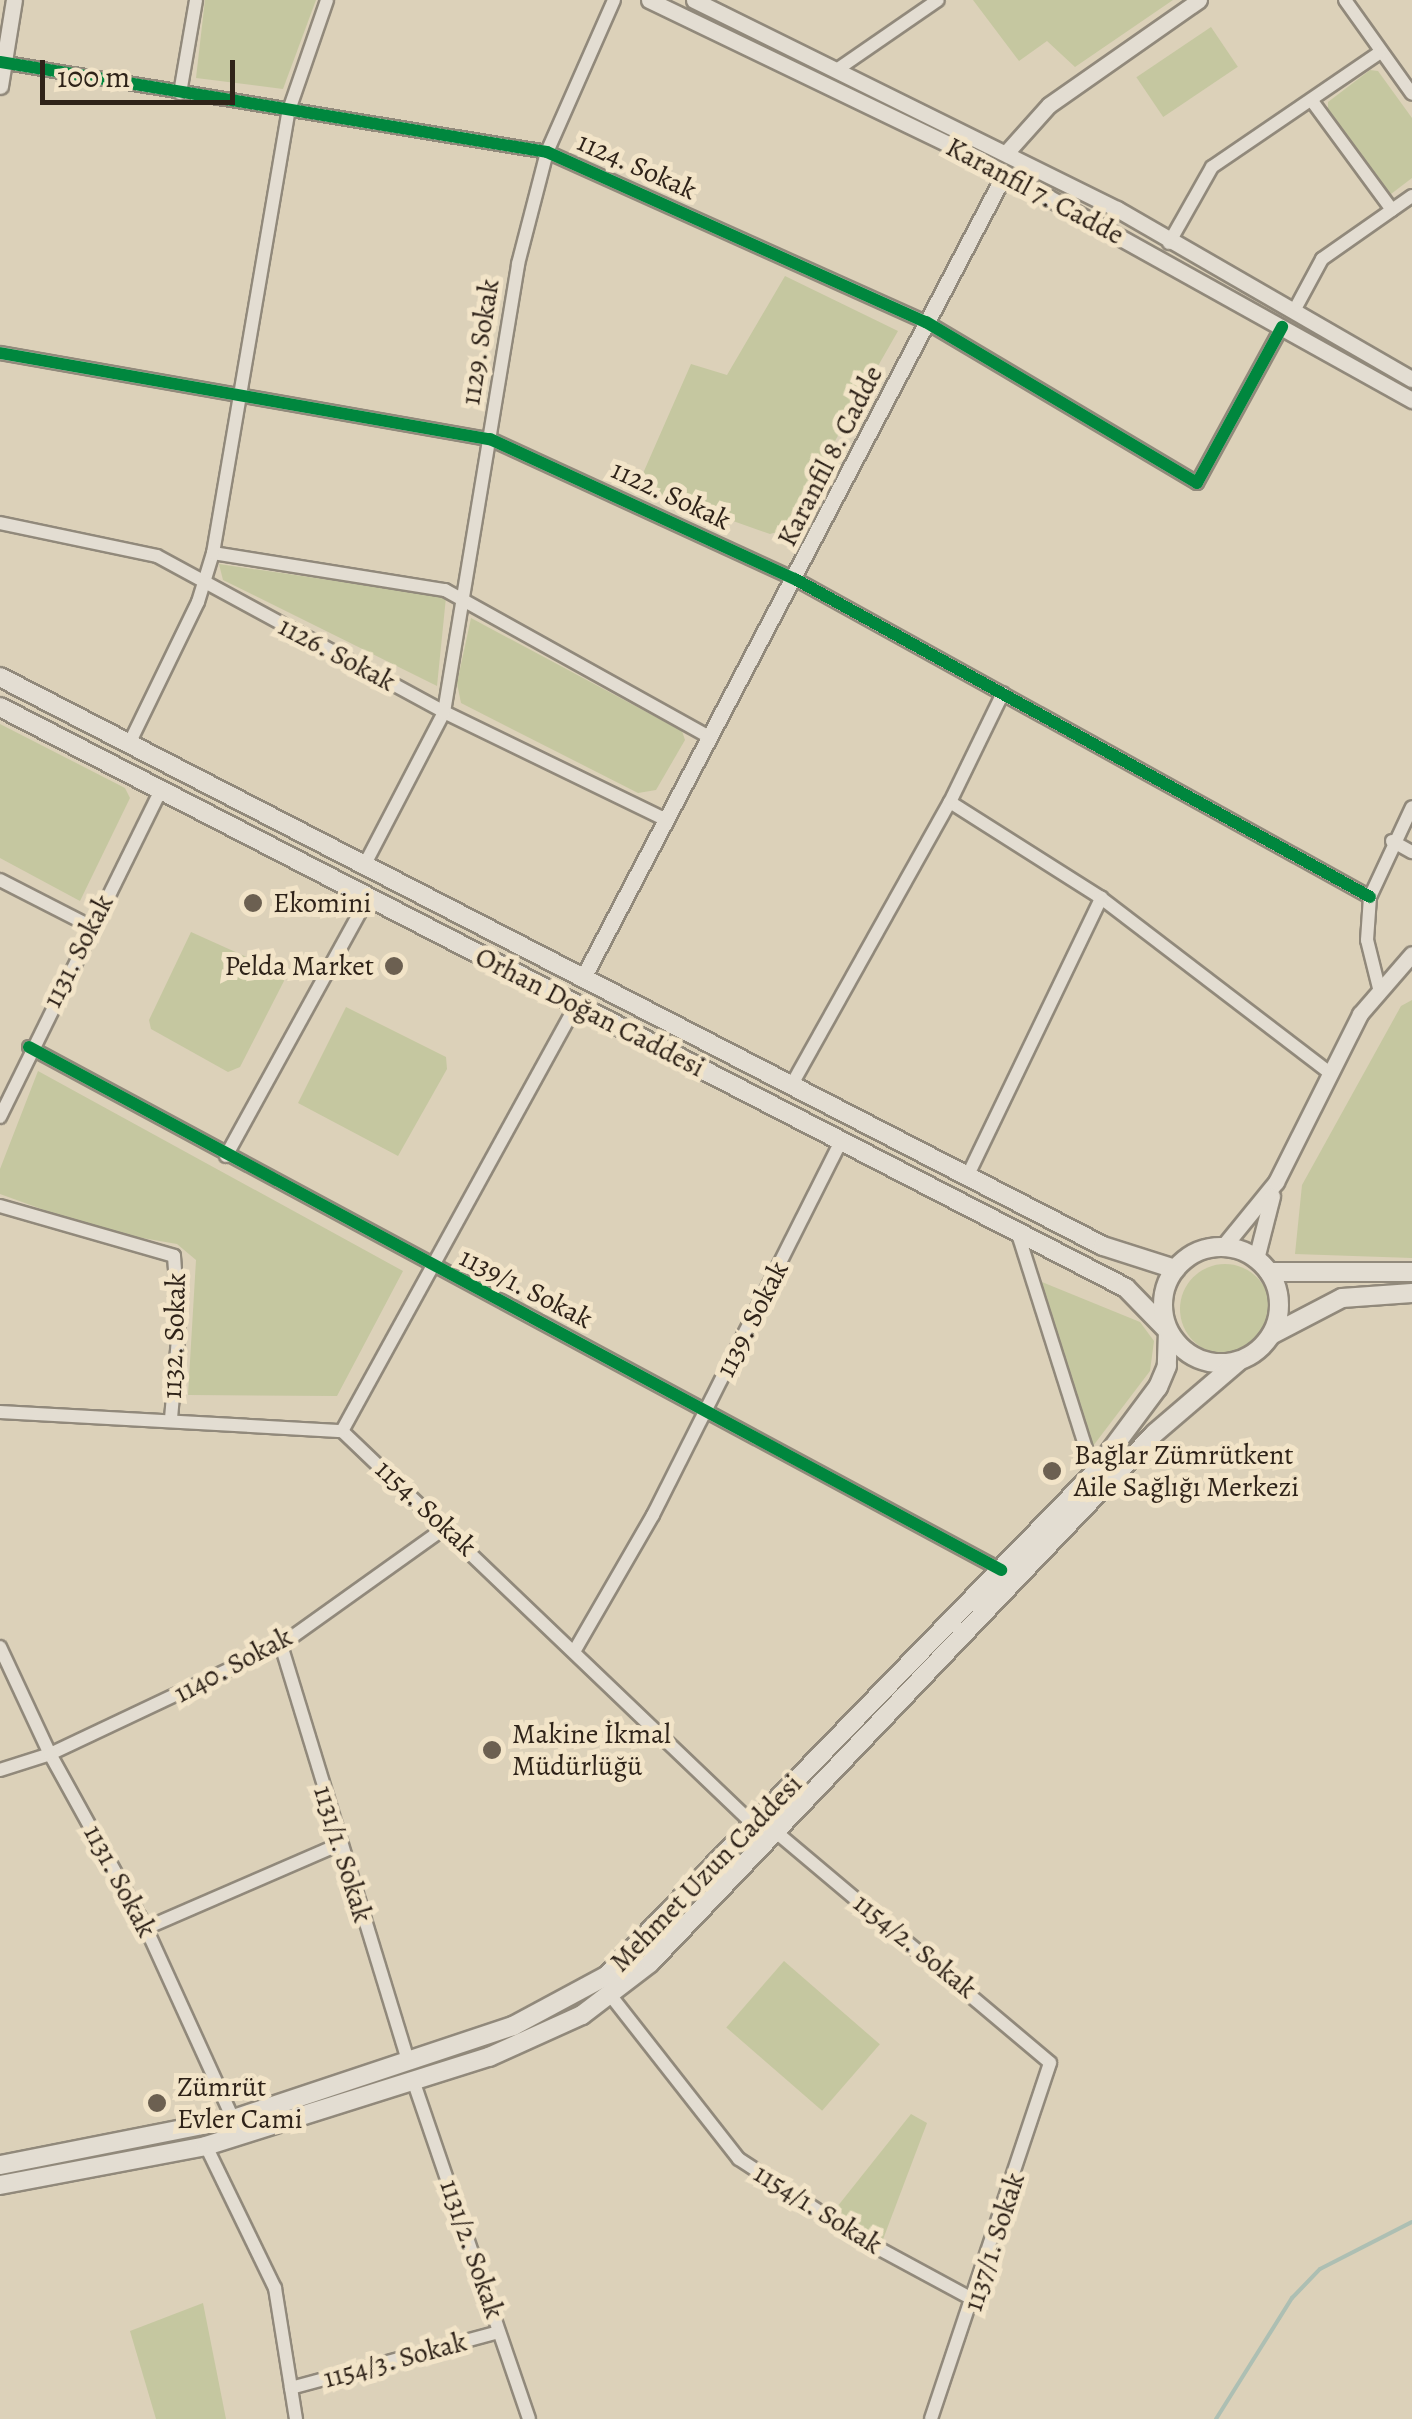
<!DOCTYPE html>
<meta charset="utf-8">
<style>
body{margin:0}
#map{position:relative;width:1412px;height:2419px;overflow:hidden;background:#dcd1b9;font-family:Alegreya,serif}
div>[style]{position:absolute}
[style*='--x']{left:calc(var(--x)*1px);top:calc(var(--y)*1px);width:calc(var(--w)*1px);rotate:calc(var(--a)*1deg)}
.green>*{inset:0;background:#c5c7a0;transform-origin:0 0}
.round{border-radius:50%}
.stream>*{height:4px;margin:-2px;padding:0 2px;transform-origin:2px;border-radius:2px;background:#adbfb3}
.roads{filter:drop-shadow(2px 0 #91897b) drop-shadow(-2px 0 #91897b) drop-shadow(0 2px #91897b) drop-shadow(0 -2px #91897b)}
.minor>*{height:12px;margin:-6px;padding:0 6px;transform-origin:6px;border-radius:6px;background:#e3ddd2}
.tertiary>*{height:15px;margin:-7.5px;padding:0 7.5px;transform-origin:7.5px;border-radius:7.5px;background:#e3ddd2}
.secondary>*{height:18px;margin:-9px;padding:0 9px;transform-origin:9px;border-radius:9px;background:#e3ddd2}
.secondary>.ring{margin:-9px;padding:0;box-sizing:content-box;background:none;border:18px solid #e3ddd2;border-radius:50%}
.cycleway>*{height:12px;margin:-6px;padding:0 6px;transform-origin:6px;border-radius:6px;background:#00873e}
.dots>*{width:28px;height:28px;translate:-50% -50%;box-sizing:border-box;border:5px solid #f2e4c8;border-radius:50%}
span{translate:-50% -50%;white-space:nowrap;text-align:center;line-height:1.15;-webkit-text-stroke:10px #f2e4c8;paint-order:stroke}
.street-label{font-size:28px;color:#2f2319}
.poi-label{font-size:28px;color:#2f2319}
.left{translate:0 -50%;text-align:left}
.right{translate:-100% -50%;text-align:right}
.scale{position:absolute;left:40px;top:60px;width:195px;height:45px;box-sizing:border-box;border:5px solid #2f2319;border-top:0;padding-left:12px;font-size:30px;line-height:35px;white-space:nowrap;color:#2f2319;-webkit-text-stroke:8px #f2e4c8;paint-order:stroke}
</style>
<div id="map">
<div class="green">
<div style="clip-path:polygon(205px 0,316px 0,283px 89px,196px 78px)"></div>
<div style="clip-path:polygon(973px 0,1173px 0,1075px 67px,1047px 41px,1019px 61px)"></div>
<div style="left:1211px;top:27px;width:48px;height:90px;rotate:56deg"></div>
<div style="clip-path:polygon(1370px 70px,1378px 71px,1412px 118px,1412px 178px,1391px 194px,1328px 113px,1328px 102px)"></div>
<div style="clip-path:polygon(785px 276px,898px 331px,784px 530px,770px 534px,637px 487px,691px 364px,727px 375px)"></div>
<div style="clip-path:polygon(219px 564px,446px 597px,437px 686px,223px 580px)"></div>
<div style="clip-path:polygon(471px 618px,682px 731px,685px 740px,656px 790px,638px 793px,461px 703px,457px 683px)"></div>
<div style="clip-path:polygon(0 724px,125px 788px,130px 798px,80px 901px,0 858px)"></div>
<div style="clip-path:polygon(191px 932px,282px 973px,284px 981px,240px 1067px,228px 1072px,151px 1029px,149px 1020px)"></div>
<div style="clip-path:polygon(1412px 1000px,1412px 1258px,1295px 1254px,1302px 1185px,1401px 1006px)"></div>
<div style="clip-path:polygon(346px 1007px,446px 1057px,447px 1069px,398px 1156px,298px 1103px)"></div>
<div style="clip-path:polygon(38px 1071px,403px 1271px,337px 1396px,188px 1395px,196px 1260px,177px 1244px,102px 1231px,0 1194px,0 1169px)"></div>
<div class="round" style="left:1180px;top:1264px;width:90px;height:90px"></div>
<div style="clip-path:polygon(1037px 1280px,1140px 1322px,1154px 1341px,1150px 1371px,1093px 1446px)"></div>
<div style="left:784px;top:1961px;width:127px;height:88px;rotate:41deg"></div>
<div style="clip-path:polygon(911px 2114px,927px 2123px,882px 2242px,833px 2212px)"></div>
<div style="clip-path:polygon(203px 2303px,226px 2419px,156px 2419px,130px 2331px)"></div>
</div>
<div class="stream">
<div style="--x:1216;--y:2419;--w:143;--a:-57.9"></div>
<div style="--x:1292;--y:2298;--w:40;--a:-46"></div>
<div style="--x:1320;--y:2269;--w:103;--a:-27.1"></div>
</div>
<div class="roads">
<div class="minor">
<div style="--x:1345;--y:0;--w:115;--a:54.5"></div>
<div style="--x:0;--y:62;--w:554;--a:9.34"></div>
<div style="--x:547;--y:152;--w:415;--a:24.2"></div>
<div style="--x:926;--y:322;--w:315;--a:30.7"></div>
<div style="--x:1197;--y:483;--w:178;--a:-61.4"></div>
<div style="--x:838;--y:69;--w:121;--a:-34.6"></div>
<div style="--x:180;--y:93;--w:94;--a:-80.2"></div>
<div style="--x:1312;--y:101;--w:135;--a:53.7"></div>
<div style="--x:1169;--y:243;--w:87;--a:-60.5"></div>
<div style="--x:1212;--y:167;--w:202;--a:-34.3"></div>
<div style="--x:1294;--y:311;--w:59;--a:-61.7"></div>
<div style="--x:1322;--y:259;--w:110;--a:-35"></div>
<div style="--x:0;--y:353;--w:497;--a:10"></div>
<div style="--x:490;--y:439;--w:336;--a:24.7"></div>
<div style="--x:795;--y:579;--w:657;--a:28.94"></div>
<div style="--x:0;--y:523;--w:160;--a:11.9"></div>
<div style="--x:157;--y:556;--w:327;--a:28.5"></div>
<div style="--x:444;--y:712;--w:245;--a:25.9"></div>
<div style="--x:213;--y:553;--w:235;--a:9.1"></div>
<div style="--x:445;--y:590;--w:304;--a:29.1"></div>
<div style="--x:129;--y:744;--w:158;--a:-64.1"></div>
<div style="--x:198;--y:602;--w:51;--a:-73"></div>
<div style="--x:213;--y:553;--w:449;--a:-80.3"></div>
<div style="--x:289;--y:110;--w:116;--a:-70.9"></div>
<div style="--x:950;--y:802;--w:179;--a:32.4"></div>
<div style="--x:1101;--y:898;--w:290;--a:37.4"></div>
<div style="--x:1392;--y:841;--w:23;--a:29"></div>
<div style="--x:364;--y:866;--w:174;--a:-62.5"></div>
<div style="--x:444;--y:712;--w:454;--a:-80.6"></div>
<div style="--x:518;--y:264;--w:116;--a:-75.5"></div>
<div style="--x:547;--y:152;--w:166;--a:-66.2"></div>
<div style="--x:0;--y:880;--w:101;--a:27.1"></div>
<div style="--x:1379;--y:988;--w:49;--a:-104"></div>
<div style="--x:1367;--y:940;--w:43;--a:-86"></div>
<div style="--x:1370;--y:897;--w:99;--a:-65"></div>
<div style="--x:29;--y:1047;--w:1104;--a:28.28"></div>
<div style="--x:791;--y:1086;--w:325;--a:-60.8"></div>
<div style="--x:950;--y:802;--w:121;--a:-64.1"></div>
<div style="--x:0;--y:1117;--w:367;--a:-63.8"></div>
<div style="--x:226;--y:1156;--w:294;--a:-61.2"></div>
<div style="--x:967;--y:1177;--w:310;--a:-64.3"></div>
<div style="--x:0;--y:1206;--w:181;--a:16"></div>
<div style="--x:174;--y:1256;--w:71;--a:86"></div>
<div style="--x:179;--y:1327;--w:92;--a:95"></div>
<div style="--x:1018;--y:1234;--w:251;--a:72.4"></div>
<div style="--x:0;--y:1412;--w:343;--a:3.2"></div>
<div style="--x:342;--y:1431;--w:570;--a:43.72"></div>
<div style="--x:342;--y:1431;--w:485;--a:-61.2"></div>
<div style="--x:281;--y:1645;--w:435;--a:73"></div>
<div style="--x:0;--y:1647;--w:118;--a:65"></div>
<div style="--x:50;--y:1754;--w:199;--a:61.1"></div>
<div style="--x:146;--y:1928;--w:210;--a:65.5"></div>
<div style="--x:575;--y:1650;--w:156;--a:-60"></div>
<div style="--x:653;--y:1515;--w:416;--a:-63.3"></div>
<div style="--x:0;--y:1770;--w:52;--a:-17.7"></div>
<div style="--x:50;--y:1754;--w:255;--a:-25.3"></div>
<div style="--x:281;--y:1645;--w:204;--a:-35.6"></div>
<div style="--x:776;--y:1832;--w:358;--a:40.1"></div>
<div style="--x:1050;--y:2063;--w:375;--a:108.5"></div>
<div style="--x:146;--y:1928;--w:211;--a:-23.4"></div>
<div style="--x:611;--y:1996;--w:207;--a:51.9"></div>
<div style="--x:739;--y:2159;--w:148;--a:33.2"></div>
<div style="--x:863;--y:2240;--w:126;--a:28.4"></div>
<div style="--x:413;--y:2080;--w:358;--a:71.1"></div>
<div style="--x:206;--y:2146;--w:158;--a:64.1"></div>
<div style="--x:275;--y:2288;--w:133;--a:80.9"></div>
<div style="--x:291;--y:2388;--w:215;--a:-15.1"></div>
</div>
<div class="tertiary">
<div style="--x:649;--y:0;--w:366;--a:25.7"></div>
<div style="--x:979;--y:159;--w:496;--a:29.1"></div>
<div style="--x:694;--y:0;--w:472;--a:26.3"></div>
<div style="--x:1117;--y:209;--w:340;--a:30"></div>
<div style="--x:0;--y:86;--w:87;--a:-80.8"></div>
<div style="--x:1006;--y:153;--w:64;--a:-48.1"></div>
<div style="--x:1049;--y:105;--w:183;--a:-35"></div>
<div style="--x:585;--y:974;--w:904;--a:-62.33"></div>
<div style="--x:1223;--y:1247;--w:84;--a:-50.8"></div>
<div style="--x:1276;--y:1182;--w:188;--a:-63.4"></div>
<div style="--x:1360;--y:1014;--w:79;--a:-49.1"></div>
<div style="--x:1256;--y:1259;--w:65;--a:-75.7"></div>
</div>
<div class="secondary">
<div style="--x:0;--y:677;--w:1241;--a:27.29"></div>
<div style="--x:1103;--y:1246;--w:76;--a:17.7"></div>
<div style="--x:0;--y:707;--w:1267;--a:27.29"></div>
<div style="--x:1126;--y:1288;--w:60;--a:45.7"></div>
<div style="--x:1168;--y:1331;--w:35;--a:92"></div>
<div style="--x:1167;--y:1366;--w:23;--a:113"></div>
<div style="--x:1158;--y:1387;--w:107;--a:126.7"></div>
<div style="--x:1094;--y:1473;--w:701;--a:134.13"></div>
<div style="--x:606;--y:1976;--w:106;--a:151.7"></div>
<div style="--x:513;--y:2026;--w:295;--a:161.6"></div>
<div style="--x:233;--y:2119;--w:237;--a:168.8"></div>
<div class="ring" style="left:1163px;top:1247px;width:98px;height:98px"></div>
<div style="--x:1269;--y:1272;--w:143;--a:0"></div>
<div style="--x:1271;--y:1335;--w:80;--a:-27.5"></div>
<div style="--x:1342;--y:1298;--w:70;--a:-4.1"></div>
<div style="--x:0;--y:2185;--w:210;--a:-10.7"></div>
<div style="--x:206;--y:2146;--w:297;--a:-17.5"></div>
<div style="--x:489;--y:2057;--w:102;--a:-24.3"></div>
<div style="--x:582;--y:2015;--w:86;--a:-37.4"></div>
<div style="--x:650;--y:1963;--w:732;--a:-46.38"></div>
<div style="--x:1155;--y:1433;--w:111;--a:-40.6"></div>
</div>
</div>
<div class="cycleway">
<div style="--x:0;--y:62;--w:554;--a:9.34"></div>
<div style="--x:547;--y:152;--w:415;--a:24.2"></div>
<div style="--x:926;--y:322;--w:315;--a:30.7"></div>
<div style="--x:1197;--y:483;--w:178;--a:-61.4"></div>
<div style="--x:0;--y:353;--w:497;--a:10"></div>
<div style="--x:490;--y:439;--w:336;--a:24.7"></div>
<div style="--x:795;--y:579;--w:657;--a:28.94"></div>
<div style="--x:29;--y:1047;--w:1104;--a:28.28"></div>
</div>
<div class="dots">
<div style="left:253px;top:903px;background:#6c6051"></div>
<div style="left:394px;top:966px;background:#6c6051"></div>
<div style="left:1052px;top:1471px;background:#6c6051"></div>
<div style="left:492px;top:1750px;background:#6c6051"></div>
<div style="left:157px;top:2103px;background:#6c6051"></div>
</div>
<div class="street-label">
<span style="left:637px;top:166px;rotate:24deg">1124. Sokak</span>
<span style="left:1035px;top:191px;rotate:28deg">Karanfil 7. Cadde</span>
<span style="left:480px;top:342px;rotate:-81deg">1129. Sokak</span>
<span style="left:830px;top:456px;rotate:-63deg">Karanfil 8. Cadde</span>
<span style="left:671px;top:495px;rotate:25deg">1122. Sokak</span>
<span style="left:337px;top:654px;rotate:28deg">1126. Sokak</span>
<span style="left:78px;top:951px;rotate:-63deg">1131. Sokak</span>
<span style="left:590px;top:1012px;rotate:27deg">Orhan Doğan Caddesi</span>
<span style="left:526px;top:1288px;rotate:27deg">1139/1. Sokak</span>
<span style="left:752px;top:1319px;rotate:-63deg">1139. Sokak</span>
<span style="left:174px;top:1336px;rotate:-88deg">1132. Sokak</span>
<span style="left:426px;top:1508px;rotate:43deg">1154. Sokak</span>
<span style="left:233px;top:1665px;rotate:-28deg">1140. Sokak</span>
<span style="left:343px;top:1854px;rotate:73deg">1131/1. Sokak</span>
<span style="left:706px;top:1873px;rotate:-46deg">Mehmet Uzun Caddesi</span>
<span style="left:120px;top:1881px;rotate:62deg">1131. Sokak</span>
<span style="left:915px;top:1946px;rotate:39deg">1154/2. Sokak</span>
<span style="left:818px;top:2209px;rotate:32deg">1154/1. Sokak</span>
<span style="left:994px;top:2242px;rotate:-72deg">1137/1. Sokak</span>
<span style="left:472px;top:2249px;rotate:71deg">1131/2. Sokak</span>
<span style="left:395px;top:2360px;rotate:-15deg">1154/3. Sokak</span>
</div>
<div class="poi-label">
<span class="left" style="left:273px;top:903px">Ekomini</span>
<span class="right" style="left:374px;top:966px">Pelda Market</span>
<span class="left" style="left:1074px;top:1471px">Bağlar Zümrütkent<br>Aile Sağlığı Merkezi</span>
<span class="left" style="left:512px;top:1750px">Makine İkmal<br>Müdürlüğü</span>
<span class="left" style="left:177px;top:2103px">Zümrüt<br>Evler Cami</span>
</div>
<div class="scale">100 m</div>
</div>
